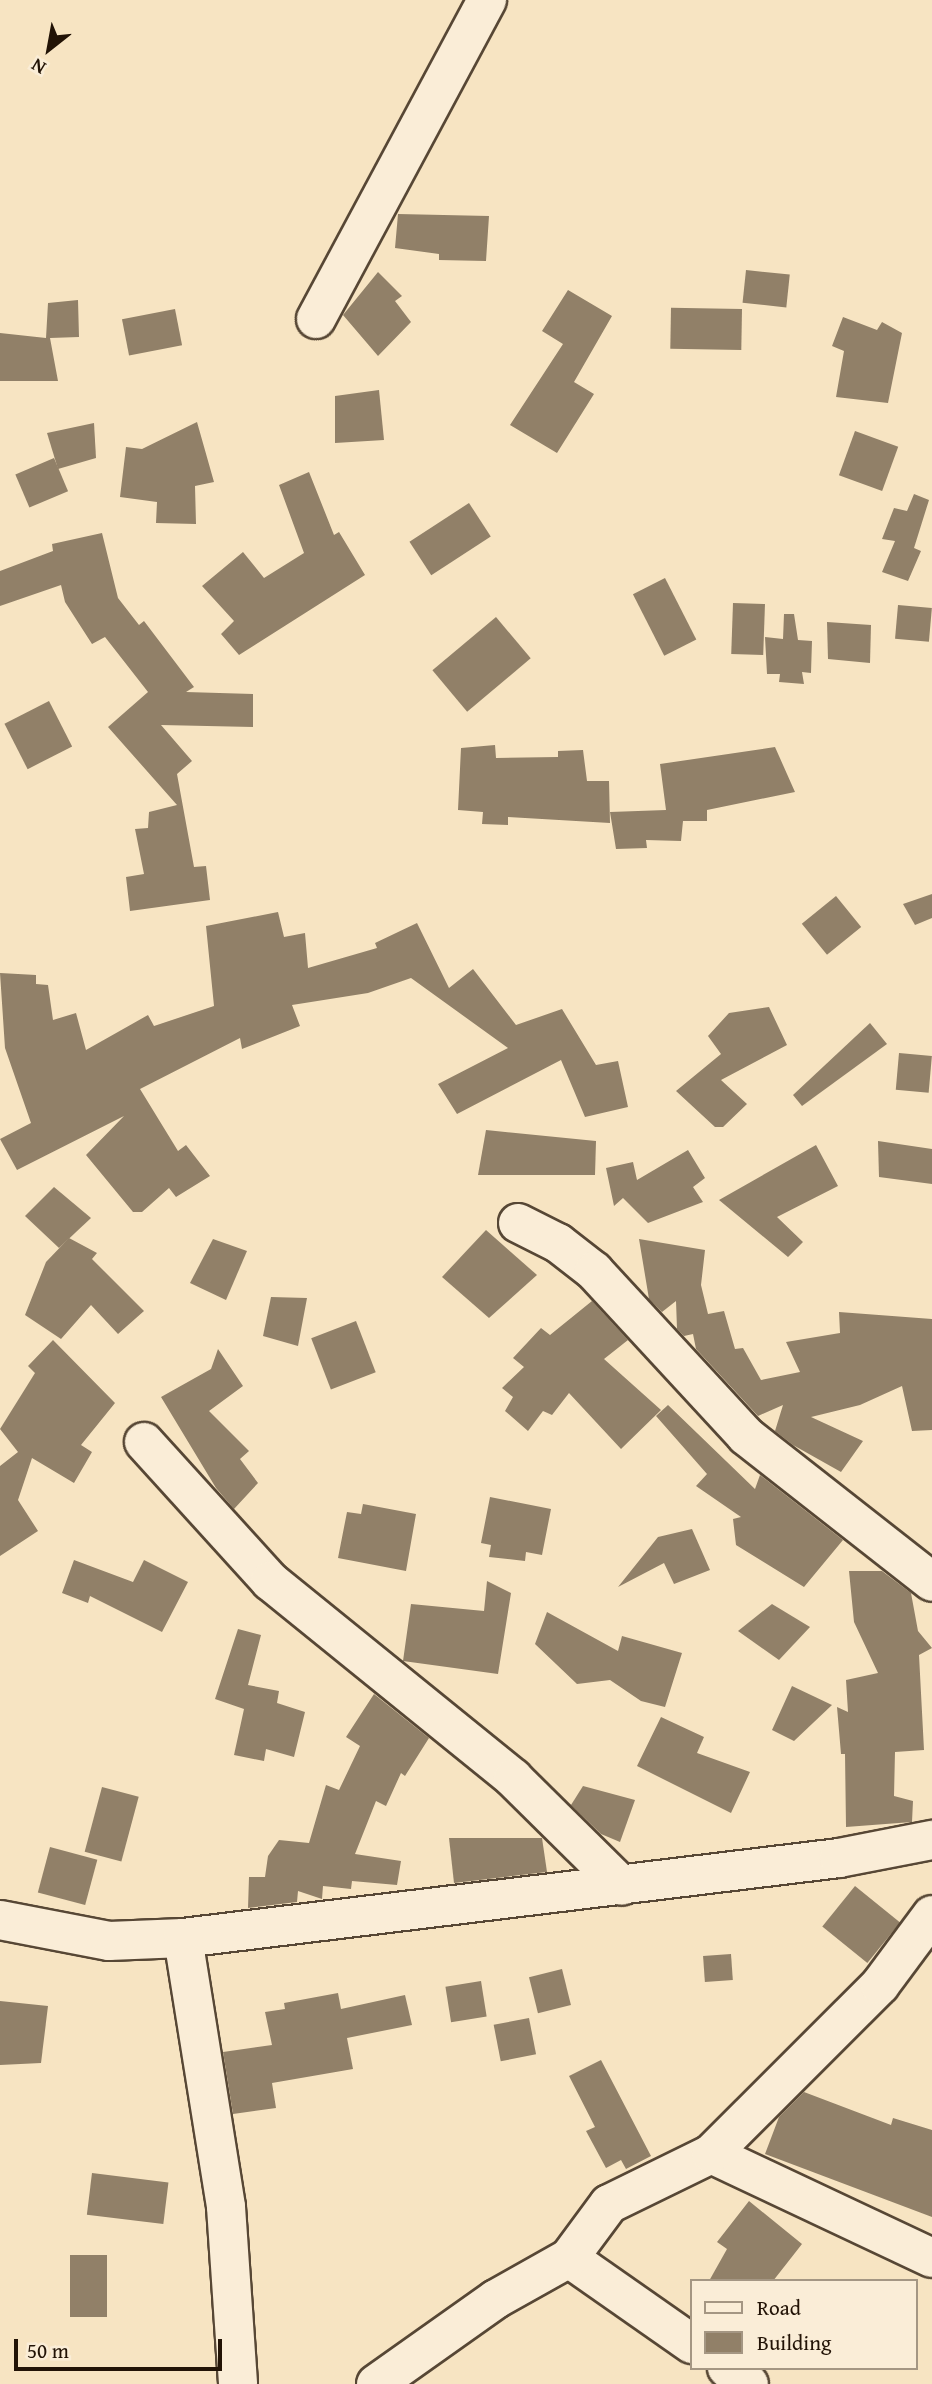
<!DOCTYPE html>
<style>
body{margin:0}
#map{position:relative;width:932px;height:2384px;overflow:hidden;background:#f7e4c2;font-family:"Gentium Book Plus",serif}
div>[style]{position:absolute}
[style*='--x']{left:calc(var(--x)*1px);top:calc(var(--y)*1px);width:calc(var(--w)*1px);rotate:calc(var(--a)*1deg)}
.building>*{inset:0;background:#918068;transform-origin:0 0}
.roads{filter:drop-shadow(2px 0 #574735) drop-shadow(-2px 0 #574735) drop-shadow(0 2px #574735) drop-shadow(0 -2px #574735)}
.minor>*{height:38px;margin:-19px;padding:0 19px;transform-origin:19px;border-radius:19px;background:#faedd7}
span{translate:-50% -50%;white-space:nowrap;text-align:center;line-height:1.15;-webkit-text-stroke:6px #faedd7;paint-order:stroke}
.legend{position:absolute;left:690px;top:2279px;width:228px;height:91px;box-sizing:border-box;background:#faedd7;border:2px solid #a49683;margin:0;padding:9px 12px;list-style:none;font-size:21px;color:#221306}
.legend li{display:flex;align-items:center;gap:14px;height:35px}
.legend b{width:35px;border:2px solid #a49683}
.north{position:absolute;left:14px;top:14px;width:70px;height:70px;-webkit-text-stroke:5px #faedd7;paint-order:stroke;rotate:211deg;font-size:19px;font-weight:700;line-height:28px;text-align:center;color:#221306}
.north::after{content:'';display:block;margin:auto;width:24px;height:32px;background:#221306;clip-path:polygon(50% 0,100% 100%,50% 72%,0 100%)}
.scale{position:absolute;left:14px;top:2339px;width:208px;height:32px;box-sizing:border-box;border:4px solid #221306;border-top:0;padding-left:9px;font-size:21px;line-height:24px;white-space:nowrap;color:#221306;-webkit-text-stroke:5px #faedd7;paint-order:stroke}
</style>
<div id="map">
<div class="building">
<div style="clip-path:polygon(398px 214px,489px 216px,486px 261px,439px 260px,439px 254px,395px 248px)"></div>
<div style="left:746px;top:270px;width:44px;height:33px;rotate:6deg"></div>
<div style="clip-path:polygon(378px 272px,402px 296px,395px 301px,411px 322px,378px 356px,343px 315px)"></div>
<div style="clip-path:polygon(568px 290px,612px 316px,574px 382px,594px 394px,557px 453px,510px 425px,563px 344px,542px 331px)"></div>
<div style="clip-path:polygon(78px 300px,79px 337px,50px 338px,58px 381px,0 381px,0 333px,46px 338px,48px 303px)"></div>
<div style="left:175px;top:309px;width:37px;height:54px;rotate:79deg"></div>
<div style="left:742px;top:309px;width:41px;height:71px;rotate:91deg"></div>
<div style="clip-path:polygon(843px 317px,877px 330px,882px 322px,902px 333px,888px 403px,836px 397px,844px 351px,832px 346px)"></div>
<div style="clip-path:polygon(379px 390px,384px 440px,335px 443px,335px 396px)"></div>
<div style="clip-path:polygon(197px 422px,214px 482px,195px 486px,196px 524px,156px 523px,157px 502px,120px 497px,126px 447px,142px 449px)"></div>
<div style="clip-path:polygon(94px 423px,96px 458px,58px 469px,47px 433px)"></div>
<div style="left:855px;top:431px;width:46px;height:47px;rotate:20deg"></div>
<div style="left:54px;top:458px;width:36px;height:42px;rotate:67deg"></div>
<div style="clip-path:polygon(309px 472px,334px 535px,339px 532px,365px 575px,239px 655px,221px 634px,234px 621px,202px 586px,243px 552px,264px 578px,304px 553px,279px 485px)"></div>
<div style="clip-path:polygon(914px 494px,929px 500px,914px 548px,921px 551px,908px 581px,882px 572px,895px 541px,882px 539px,894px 508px,907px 511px)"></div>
<div style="left:469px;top:503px;width:40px;height:71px;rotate:57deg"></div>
<div style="clip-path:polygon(102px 533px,118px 598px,139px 625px,144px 621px,194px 687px,186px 692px,253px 694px,253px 727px,161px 725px,192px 761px,177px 774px,194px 867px,206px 866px,210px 900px,130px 911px,126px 877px,144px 874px,135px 829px,148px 828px,149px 812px,177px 805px,108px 727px,148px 692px,105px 637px,92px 644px,65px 602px,61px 585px,0 606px,0 571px,53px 551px,52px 544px)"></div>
<div style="left:665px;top:578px;width:69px;height:36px;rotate:63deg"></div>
<div style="left:733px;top:603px;width:32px;height:51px;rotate:2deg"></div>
<div style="left:898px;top:605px;width:34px;height:34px;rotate:5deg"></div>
<div style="clip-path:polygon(784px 614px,794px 614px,798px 640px,812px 641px,811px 673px,802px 672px,804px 684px,779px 682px,780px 674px,767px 674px,765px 637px,783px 639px)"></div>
<div style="left:496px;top:617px;width:54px;height:83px;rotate:50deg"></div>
<div style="clip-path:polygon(827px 622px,871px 625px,870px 663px,828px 659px)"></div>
<div style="left:49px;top:701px;width:51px;height:50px;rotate:63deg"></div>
<div style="clip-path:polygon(495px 745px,496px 758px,558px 757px,558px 751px,583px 750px,587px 781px,609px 781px,610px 823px,508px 817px,508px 825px,482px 824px,483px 812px,458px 810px,461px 748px)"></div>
<div style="clip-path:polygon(775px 747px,795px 792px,707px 810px,707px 821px,683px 821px,681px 841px,646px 840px,647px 848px,616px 849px,610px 812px,666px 810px,660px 764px)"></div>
<div style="clip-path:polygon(932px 894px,932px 918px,915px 925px,903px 904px)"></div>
<div style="left:836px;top:896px;width:40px;height:44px;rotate:51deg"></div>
<div style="clip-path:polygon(278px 912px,284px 937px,305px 933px,308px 968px,377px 948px,375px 943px,417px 923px,449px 988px,473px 969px,516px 1025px,562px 1009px,596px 1065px,618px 1061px,628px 1107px,585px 1117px,561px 1060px,457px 1114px,438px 1084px,508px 1048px,411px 978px,368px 993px,292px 1005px,300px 1026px,242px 1049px,240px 1038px,140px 1089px,178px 1151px,186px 1145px,210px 1176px,176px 1197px,169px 1188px,142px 1212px,133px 1212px,86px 1155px,124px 1116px,17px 1170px,0 1139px,31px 1123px,5px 1048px,0 973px,36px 975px,36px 984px,48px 985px,53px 1020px,76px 1013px,86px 1050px,148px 1015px,154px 1026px,214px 1006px,206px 926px)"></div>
<div style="clip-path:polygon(769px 1007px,787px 1045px,721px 1080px,747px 1104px,723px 1127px,715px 1127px,676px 1091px,721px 1054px,708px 1036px,729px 1013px)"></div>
<div style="clip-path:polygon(870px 1023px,887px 1044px,802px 1106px,793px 1095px)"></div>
<div style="left:899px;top:1053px;width:33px;height:37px;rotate:5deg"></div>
<div style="clip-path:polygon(486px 1130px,596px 1141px,595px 1175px,478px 1175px)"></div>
<div style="clip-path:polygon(878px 1141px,932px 1149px,932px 1184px,879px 1177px)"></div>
<div style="clip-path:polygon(816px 1145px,838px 1186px,777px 1217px,803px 1242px,788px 1257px,719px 1200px)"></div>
<div style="clip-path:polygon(688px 1150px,705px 1178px,693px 1187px,703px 1202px,648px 1223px,623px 1198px,614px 1206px,606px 1168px,633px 1162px,637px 1180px)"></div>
<div style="clip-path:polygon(54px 1187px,91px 1218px,59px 1248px,25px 1216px)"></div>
<div style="clip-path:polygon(486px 1230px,537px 1275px,489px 1318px,442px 1277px)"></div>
<div style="clip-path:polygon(69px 1238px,97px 1253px,92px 1259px,144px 1311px,118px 1334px,91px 1305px,61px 1339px,25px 1315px,46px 1262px)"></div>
<div style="clip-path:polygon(213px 1239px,247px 1251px,226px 1300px,190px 1283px)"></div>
<div style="clip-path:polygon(639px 1239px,705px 1250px,701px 1285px,708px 1314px,724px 1311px,735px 1349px,743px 1348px,761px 1380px,800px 1372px,786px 1342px,840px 1333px,839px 1312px,932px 1319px,932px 1430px,912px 1431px,902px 1386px,860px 1405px,811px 1417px,863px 1441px,841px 1472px,793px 1445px,775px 1431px,783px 1405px,758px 1416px,696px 1349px,693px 1334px,684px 1336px,677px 1329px,676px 1301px,662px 1312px,649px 1299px)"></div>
<div style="clip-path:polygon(271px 1297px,307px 1298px,298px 1346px,263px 1336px)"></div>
<div style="clip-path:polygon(592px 1301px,628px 1340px,604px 1359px,661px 1410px,621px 1449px,569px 1393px,552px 1415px,543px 1411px,528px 1431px,505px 1411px,513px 1397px,502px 1388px,524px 1367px,513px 1358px,541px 1328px,550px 1335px)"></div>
<div style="left:356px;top:1321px;width:55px;height:48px;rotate:69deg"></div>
<div style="clip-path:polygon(53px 1340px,115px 1403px,81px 1445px,92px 1452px,74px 1483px,32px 1458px,18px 1500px,38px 1531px,0 1556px,0 1466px,18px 1452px,0 1429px,35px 1373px,28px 1366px)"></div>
<div style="clip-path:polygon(218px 1349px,243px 1386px,209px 1411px,249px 1451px,240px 1459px,258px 1483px,234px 1509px,216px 1488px,161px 1397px,211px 1369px)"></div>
<div style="clip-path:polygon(668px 1405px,755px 1489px,760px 1475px,843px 1540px,804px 1587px,736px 1545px,733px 1519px,741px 1517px,696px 1486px,707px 1474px,656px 1416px)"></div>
<div style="clip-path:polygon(490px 1497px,551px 1509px,542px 1555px,526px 1552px,525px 1561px,489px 1557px,491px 1545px,481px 1543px)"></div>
<div style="clip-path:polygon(363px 1504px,416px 1514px,406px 1571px,338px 1558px,347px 1512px,361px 1514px)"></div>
<div style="clip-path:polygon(692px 1529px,710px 1570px,674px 1584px,664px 1563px,618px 1587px,658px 1537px)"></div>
<div style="clip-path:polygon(74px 1560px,133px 1582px,144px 1560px,188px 1582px,162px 1632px,90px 1596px,88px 1603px,62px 1593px)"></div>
<div style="clip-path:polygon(849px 1571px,882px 1571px,911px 1593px,918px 1631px,932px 1648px,919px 1655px,924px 1750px,895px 1752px,894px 1796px,913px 1801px,912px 1822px,846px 1827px,845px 1754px,841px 1754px,837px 1707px,848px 1712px,846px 1680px,878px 1673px,854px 1622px)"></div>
<div style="clip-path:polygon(487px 1581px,511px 1593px,498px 1674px,403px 1661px,411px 1604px,484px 1611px)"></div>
<div style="clip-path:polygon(772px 1604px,810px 1627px,779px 1660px,738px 1631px)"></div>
<div style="clip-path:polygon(547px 1612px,618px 1651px,622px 1636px,682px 1653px,665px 1707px,641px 1701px,610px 1680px,577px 1684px,535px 1644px)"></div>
<div style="clip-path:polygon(238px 1629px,261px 1635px,248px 1685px,279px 1691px,277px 1703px,305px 1712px,294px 1757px,266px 1749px,264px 1761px,234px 1755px,244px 1709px,215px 1699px)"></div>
<div style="clip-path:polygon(792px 1686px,832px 1705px,794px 1741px,772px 1730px)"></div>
<div style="clip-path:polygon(374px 1694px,429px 1738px,405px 1776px,401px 1773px,386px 1806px,376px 1801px,355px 1854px,401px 1861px,397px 1885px,352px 1881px,351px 1889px,323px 1886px,322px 1899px,298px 1891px,297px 1902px,248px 1908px,249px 1877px,265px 1877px,268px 1856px,279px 1840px,309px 1843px,326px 1785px,339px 1790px,360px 1746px,346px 1737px)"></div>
<div style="clip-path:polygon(661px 1717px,704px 1737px,697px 1753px,750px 1772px,731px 1813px,637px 1766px)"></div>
<div style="clip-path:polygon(583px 1786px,635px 1800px,620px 1842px,601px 1834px,571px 1805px)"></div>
<div style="left:102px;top:1787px;width:38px;height:67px;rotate:15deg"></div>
<div style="clip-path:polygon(449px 1838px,542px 1838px,547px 1872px,454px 1883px)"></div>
<div style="left:50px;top:1847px;width:49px;height:47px;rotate:15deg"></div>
<div style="left:855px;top:1886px;width:58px;height:52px;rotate:39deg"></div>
<div style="left:731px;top:1954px;width:26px;height:28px;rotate:86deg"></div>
<div style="left:562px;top:1969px;width:37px;height:34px;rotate:76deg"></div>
<div style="left:481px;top:1981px;width:36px;height:36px;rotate:81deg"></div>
<div style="clip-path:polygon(338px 1993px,341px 2009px,405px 1995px,412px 2025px,347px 2038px,353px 2069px,272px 2083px,276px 2108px,233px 2114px,223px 2052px,272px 2045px,265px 2012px,285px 2009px,284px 2003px)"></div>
<div style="clip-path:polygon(0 2001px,48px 2006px,41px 2063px,0 2065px)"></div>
<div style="left:529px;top:2018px;width:37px;height:36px;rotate:79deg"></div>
<div style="clip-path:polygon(601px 2060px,651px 2156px,626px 2169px,621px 2160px,606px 2168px,586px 2131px,595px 2127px,569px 2076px)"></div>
<div style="clip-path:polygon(804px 2092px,891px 2125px,893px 2118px,932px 2130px,932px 2217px,765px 2154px,779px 2117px)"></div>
<div style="left:92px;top:2173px;width:77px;height:42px;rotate:7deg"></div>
<div style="clip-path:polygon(749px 2201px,802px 2244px,773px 2281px,709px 2281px,727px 2249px,717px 2242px)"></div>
<div style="left:70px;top:2255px;width:37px;height:62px"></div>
</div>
<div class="roads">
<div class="minor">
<div style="--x:316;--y:319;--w:362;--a:-61.8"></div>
<div style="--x:518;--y:1223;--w:45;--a:26.6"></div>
<div style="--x:558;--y:1243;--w:46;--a:37.9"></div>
<div style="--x:594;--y:1271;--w:224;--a:47.3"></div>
<div style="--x:746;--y:1436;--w:236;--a:38.1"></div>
<div style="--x:144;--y:1442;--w:188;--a:47.8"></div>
<div style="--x:270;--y:1581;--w:313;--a:39"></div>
<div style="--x:513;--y:1778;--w:153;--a:44.7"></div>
<div style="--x:0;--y:1920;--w:111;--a:10.9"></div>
<div style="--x:109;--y:1941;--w:74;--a:-2.3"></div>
<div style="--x:183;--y:1938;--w:661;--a:-6.95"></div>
<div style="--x:839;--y:1858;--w:95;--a:-11"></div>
<div style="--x:183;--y:1938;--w:272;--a:80.9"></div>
<div style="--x:226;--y:2207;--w:177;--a:86.1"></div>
<div style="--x:711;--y:2154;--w:244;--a:25.2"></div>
<div style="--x:569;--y:2258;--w:150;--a:35"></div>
<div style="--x:727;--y:2368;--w:27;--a:36"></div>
<div style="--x:376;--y:2384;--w:147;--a:-35.3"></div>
<div style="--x:496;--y:2299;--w:84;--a:-29.3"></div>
<div style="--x:569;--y:2258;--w:67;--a:-53.5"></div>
<div style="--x:609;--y:2204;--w:114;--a:-26.1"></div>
<div style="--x:711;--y:2154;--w:239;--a:-45"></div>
<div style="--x:880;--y:1985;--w:87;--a:-53.4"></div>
</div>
</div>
<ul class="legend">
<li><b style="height:9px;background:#faedd7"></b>Road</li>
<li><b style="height:19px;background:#918068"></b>Building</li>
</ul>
<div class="north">N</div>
<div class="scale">50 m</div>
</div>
